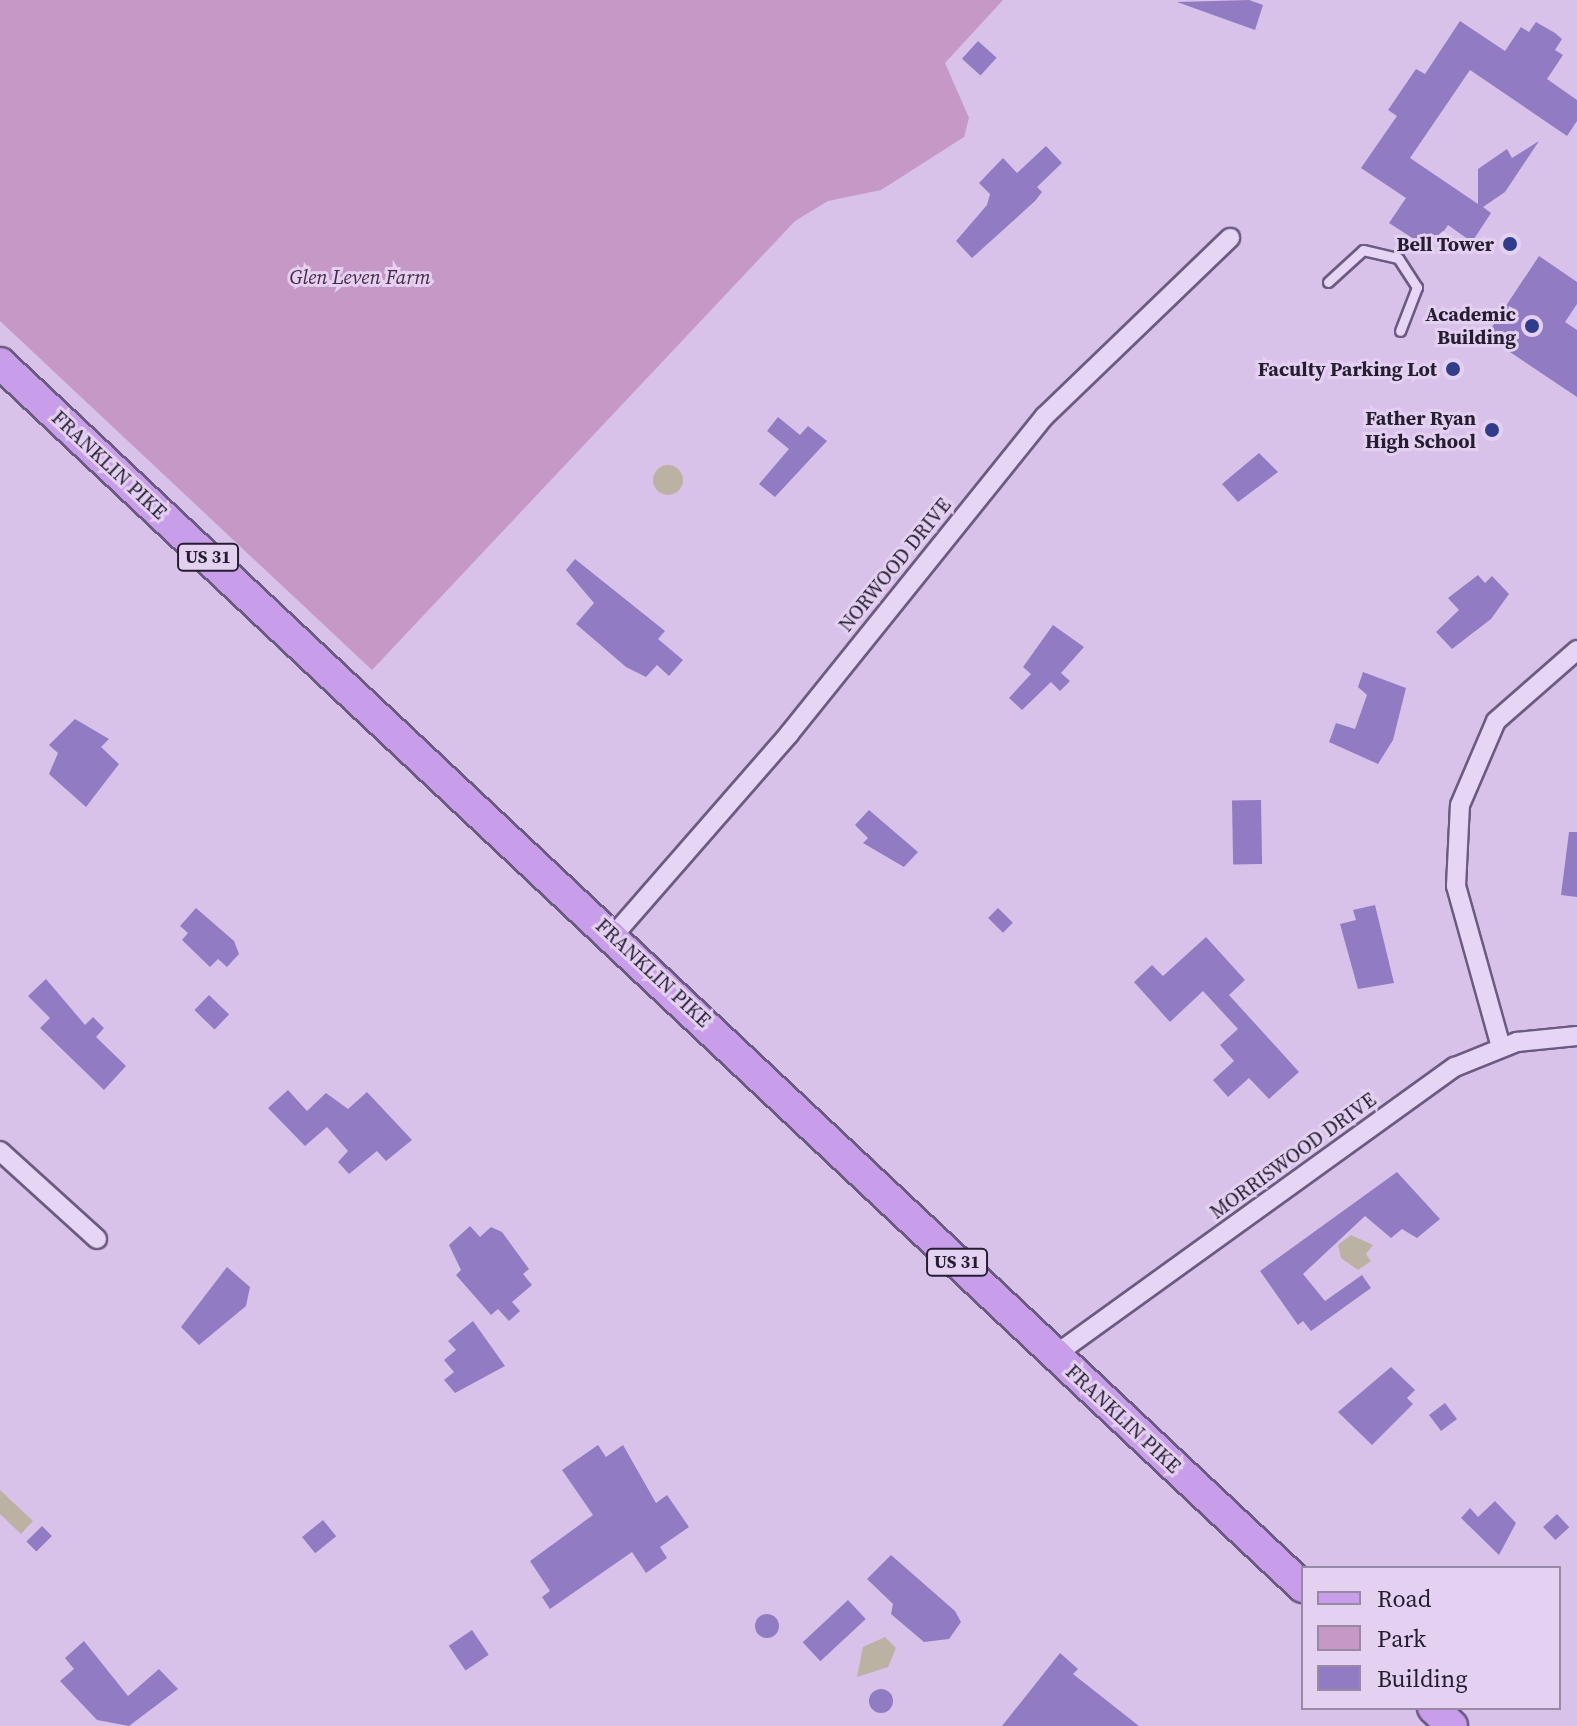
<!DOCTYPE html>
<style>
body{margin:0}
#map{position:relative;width:1577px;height:1726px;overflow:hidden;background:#d9c2e9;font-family:"Source Serif 4",serif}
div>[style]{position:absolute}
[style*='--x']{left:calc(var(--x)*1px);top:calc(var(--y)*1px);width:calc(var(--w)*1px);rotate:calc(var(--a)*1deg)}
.green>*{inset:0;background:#c598c6}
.water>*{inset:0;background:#bcb2a4}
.round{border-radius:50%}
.building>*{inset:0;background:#917cc3;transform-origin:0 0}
.roads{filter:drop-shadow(2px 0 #6b5b81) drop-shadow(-2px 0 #6b5b81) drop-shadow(0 2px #6b5b81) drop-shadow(0 -2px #6b5b81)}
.service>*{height:9px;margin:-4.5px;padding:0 4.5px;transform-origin:4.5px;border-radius:4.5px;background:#e7d5f5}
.minor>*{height:18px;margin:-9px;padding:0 9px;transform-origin:9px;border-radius:9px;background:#e7d5f5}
.primary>*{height:30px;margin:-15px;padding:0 15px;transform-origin:15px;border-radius:15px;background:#c89de9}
.dots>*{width:22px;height:22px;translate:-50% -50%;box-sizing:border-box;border:4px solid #e4d1f1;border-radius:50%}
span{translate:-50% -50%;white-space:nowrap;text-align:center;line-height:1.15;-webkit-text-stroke:6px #e4d1f1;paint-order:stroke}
.shield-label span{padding:2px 6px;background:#e4d1f1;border:2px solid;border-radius:6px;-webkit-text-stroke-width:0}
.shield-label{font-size:18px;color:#251e32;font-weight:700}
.poi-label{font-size:20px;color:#251e32;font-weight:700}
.right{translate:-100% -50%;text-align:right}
.park-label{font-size:20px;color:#4d2748;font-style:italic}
.street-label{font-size:20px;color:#251e32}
.legend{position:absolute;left:1301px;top:1566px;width:260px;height:144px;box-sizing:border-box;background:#e4d1f1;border:2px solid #9889a5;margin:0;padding:10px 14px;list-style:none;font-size:24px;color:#251e32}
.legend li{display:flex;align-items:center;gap:16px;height:40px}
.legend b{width:40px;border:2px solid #9889a5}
</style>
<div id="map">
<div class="green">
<div style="clip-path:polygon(0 0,1003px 0,945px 63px,969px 118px,964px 137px,881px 190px,828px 201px,795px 221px,372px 670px,0 321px)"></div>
</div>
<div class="water">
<div class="round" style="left:653px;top:465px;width:30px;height:30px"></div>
<div style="clip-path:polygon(1351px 1235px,1373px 1245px,1366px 1254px,1371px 1261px,1358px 1270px,1341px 1258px,1338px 1245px)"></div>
<div style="clip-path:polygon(0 1490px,33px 1521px,21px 1534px,0 1514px)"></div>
<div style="clip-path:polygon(885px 1637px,896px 1648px,888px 1667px,857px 1677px,863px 1647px)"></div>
</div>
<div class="building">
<div style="clip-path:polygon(1249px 0,1263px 5px,1255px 30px,1177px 2px)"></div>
<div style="clip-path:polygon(1460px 21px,1505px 51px,1521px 27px,1529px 32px,1536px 22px,1555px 33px,1562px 39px,1555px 50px,1563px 55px,1547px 79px,1577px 100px,1577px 121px,1567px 136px,1470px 70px,1410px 158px,1478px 204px,1478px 169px,1507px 149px,1512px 158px,1539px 141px,1505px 192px,1483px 207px,1491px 213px,1472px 242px,1448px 225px,1431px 250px,1389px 223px,1406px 198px,1361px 168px,1397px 116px,1388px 110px,1416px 69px,1425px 74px)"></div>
<div style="left:978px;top:41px;width:25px;height:24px;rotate:42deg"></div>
<div style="clip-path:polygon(1046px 146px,1062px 163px,1037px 187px,1042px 192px,1035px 201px,972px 258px,956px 241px,987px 205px,990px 194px,979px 183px,1003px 158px,1017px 173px)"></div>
<div style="clip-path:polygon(1539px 256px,1577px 282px,1577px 304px,1565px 322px,1577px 330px,1577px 397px,1486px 336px)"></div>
<div style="clip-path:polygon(778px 417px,800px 435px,808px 426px,827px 441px,775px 497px,759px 484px,789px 449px,767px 431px)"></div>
<div style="clip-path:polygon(1259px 453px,1278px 472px,1238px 502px,1222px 484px)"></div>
<div style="clip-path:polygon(575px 559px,665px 631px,658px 639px,683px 660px,669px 676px,657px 665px,646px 677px,626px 667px,576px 624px,594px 603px,566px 570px)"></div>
<div style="clip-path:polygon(1478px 575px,1485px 583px,1492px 576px,1509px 594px,1491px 619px,1452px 649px,1436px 632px,1459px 610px,1448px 598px)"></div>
<div style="clip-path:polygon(1053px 625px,1084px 647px,1061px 673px,1070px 681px,1060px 691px,1051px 682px,1022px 710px,1009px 698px,1031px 674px,1023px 667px)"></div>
<div style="clip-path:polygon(1363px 672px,1406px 688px,1393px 740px,1378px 764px,1329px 742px,1336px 723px,1355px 729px,1367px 695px,1358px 687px)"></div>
<div style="clip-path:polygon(75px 719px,109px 739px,101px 747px,119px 764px,86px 807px,49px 774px,58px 753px,49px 745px)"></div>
<div style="left:1261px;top:800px;width:64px;height:29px;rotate:89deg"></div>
<div style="clip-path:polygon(869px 810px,918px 852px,904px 867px,863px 843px,868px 838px,855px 825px)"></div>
<div style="clip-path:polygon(1569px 832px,1577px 832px,1577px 897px,1561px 895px)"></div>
<div style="clip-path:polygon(1375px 905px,1394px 983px,1358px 989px,1340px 924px,1356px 920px,1353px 910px)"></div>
<div style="clip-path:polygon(196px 908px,234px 941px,239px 954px,227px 967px,218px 959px,210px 967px,182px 940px,188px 933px,180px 926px)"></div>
<div style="left:998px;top:908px;width:21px;height:14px;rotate:45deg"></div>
<div style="clip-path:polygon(1206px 937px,1245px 980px,1229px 995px,1299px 1072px,1269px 1099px,1249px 1078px,1228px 1097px,1213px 1080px,1234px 1061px,1220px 1045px,1238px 1029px,1203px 991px,1170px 1022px,1134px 982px,1152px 965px,1163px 976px)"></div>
<div style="clip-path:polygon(46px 979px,85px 1025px,93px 1017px,104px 1028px,96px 1037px,126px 1066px,104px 1090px,40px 1028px,50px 1018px,28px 996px)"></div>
<div style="left:209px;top:995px;width:28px;height:21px;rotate:44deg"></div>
<div style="clip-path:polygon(288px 1090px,307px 1111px,326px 1093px,348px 1109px,367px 1092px,412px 1140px,386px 1161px,377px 1151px,349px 1174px,338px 1162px,348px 1151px,327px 1127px,305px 1146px,268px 1108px)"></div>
<div style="clip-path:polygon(1397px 1172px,1440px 1219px,1417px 1238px,1402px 1229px,1391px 1238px,1365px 1216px,1303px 1274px,1325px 1301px,1362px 1275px,1371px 1288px,1311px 1331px,1303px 1321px,1298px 1325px,1260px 1271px)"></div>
<div style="clip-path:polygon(470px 1226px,480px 1237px,491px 1227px,502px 1232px,529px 1269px,523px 1274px,532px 1285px,512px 1302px,520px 1311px,509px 1321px,498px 1309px,491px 1315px,456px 1275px,461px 1270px,449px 1245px)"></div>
<div style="clip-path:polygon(227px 1267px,250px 1287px,246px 1306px,199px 1345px,181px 1327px)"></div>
<div style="clip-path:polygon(473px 1321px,505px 1366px,455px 1393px,444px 1380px,454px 1372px,444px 1360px,456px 1350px,448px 1341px)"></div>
<div style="clip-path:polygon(1391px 1367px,1415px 1390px,1407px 1398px,1413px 1404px,1372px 1445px,1338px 1412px)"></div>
<div style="left:1445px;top:1403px;width:20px;height:20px;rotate:53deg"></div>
<div style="clip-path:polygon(598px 1445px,606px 1457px,623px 1445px,656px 1503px,667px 1495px,689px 1527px,660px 1547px,667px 1558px,646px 1573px,632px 1552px,550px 1609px,542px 1597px,550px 1591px,530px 1561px,593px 1515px,562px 1470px)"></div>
<div style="clip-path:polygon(1495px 1501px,1516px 1523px,1499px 1555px,1461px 1518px,1470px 1508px,1478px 1517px)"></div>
<div style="left:1557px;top:1514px;width:18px;height:19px;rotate:47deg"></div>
<div style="left:323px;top:1520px;width:21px;height:27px;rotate:51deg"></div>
<div style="left:42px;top:1526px;width:14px;height:22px;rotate:45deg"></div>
<div style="clip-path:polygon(891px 1555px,955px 1611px,961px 1622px,949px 1639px,924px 1642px,891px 1614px,893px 1604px,867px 1579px)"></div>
<div style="left:848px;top:1600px;width:26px;height:62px;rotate:47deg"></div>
<div class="round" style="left:755px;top:1614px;width:24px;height:24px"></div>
<div style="left:472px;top:1630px;width:30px;height:28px;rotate:56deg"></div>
<div style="clip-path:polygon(84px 1641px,128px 1696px,159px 1669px,178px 1689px,129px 1726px,97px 1720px,60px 1681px,74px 1669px,65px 1658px)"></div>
<div style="clip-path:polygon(1060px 1653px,1078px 1669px,1073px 1674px,1139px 1726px,1002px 1726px)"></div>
<div class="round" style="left:869px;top:1689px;width:24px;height:24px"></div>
</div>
<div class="roads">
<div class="service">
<div style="--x:1328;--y:282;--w:47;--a:-42.4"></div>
<div style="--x:1363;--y:250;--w:36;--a:13"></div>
<div style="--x:1398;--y:258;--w:35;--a:57"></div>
<div style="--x:1417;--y:287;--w:47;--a:111.1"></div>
</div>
<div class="minor">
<div style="--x:613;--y:936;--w:268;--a:-48.9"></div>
<div style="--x:789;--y:734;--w:408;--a:-51.2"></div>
<div style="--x:1045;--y:416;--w:257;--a:-43.9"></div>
<div style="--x:1501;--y:1047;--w:167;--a:-105.6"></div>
<div style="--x:1456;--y:886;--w:81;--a:-87.2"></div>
<div style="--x:1460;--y:805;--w:91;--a:-66.8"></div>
<div style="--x:1496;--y:721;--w:108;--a:-41.2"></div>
<div style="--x:0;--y:1151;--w:131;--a:42.2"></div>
<div style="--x:1055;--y:1355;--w:493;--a:-35.8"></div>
<div style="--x:1455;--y:1067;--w:67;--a:-22"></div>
<div style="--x:1517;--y:1042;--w:60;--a:-5.7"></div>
</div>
<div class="primary">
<div style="--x:0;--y:363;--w:1788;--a:43.21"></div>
<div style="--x:1433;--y:1708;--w:26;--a:43"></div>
</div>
</div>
<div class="dots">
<div style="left:1510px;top:244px;background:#313d8a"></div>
<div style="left:1532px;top:326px;background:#313d8a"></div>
<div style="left:1453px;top:369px;background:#313d8a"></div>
<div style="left:1492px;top:430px;background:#313d8a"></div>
</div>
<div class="shield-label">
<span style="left:208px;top:557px">US 31</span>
<span style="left:957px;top:1262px">US 31</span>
</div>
<div class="poi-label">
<span class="right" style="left:1494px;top:244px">Bell Tower</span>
<span class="right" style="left:1516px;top:326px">Academic<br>Building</span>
<span class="right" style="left:1437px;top:369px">Faculty Parking Lot</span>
<span class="right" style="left:1476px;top:430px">Father Ryan<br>High School</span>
</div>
<div class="park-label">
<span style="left:360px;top:277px">Glen Leven Farm</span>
</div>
<div class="street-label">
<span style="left:109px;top:465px;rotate:43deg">FRANKLIN PIKE</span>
<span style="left:895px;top:565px;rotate:-51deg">NORWOOD DRIVE</span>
<span style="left:653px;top:973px;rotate:43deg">FRANKLIN PIKE</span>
<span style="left:1293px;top:1156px;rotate:-36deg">MORRISWOOD DRIVE</span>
<span style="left:1123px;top:1419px;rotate:43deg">FRANKLIN PIKE</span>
</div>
<ul class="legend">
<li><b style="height:10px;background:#c89de9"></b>Road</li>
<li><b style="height:22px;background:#c598c6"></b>Park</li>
<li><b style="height:22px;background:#917cc3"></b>Building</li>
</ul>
</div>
